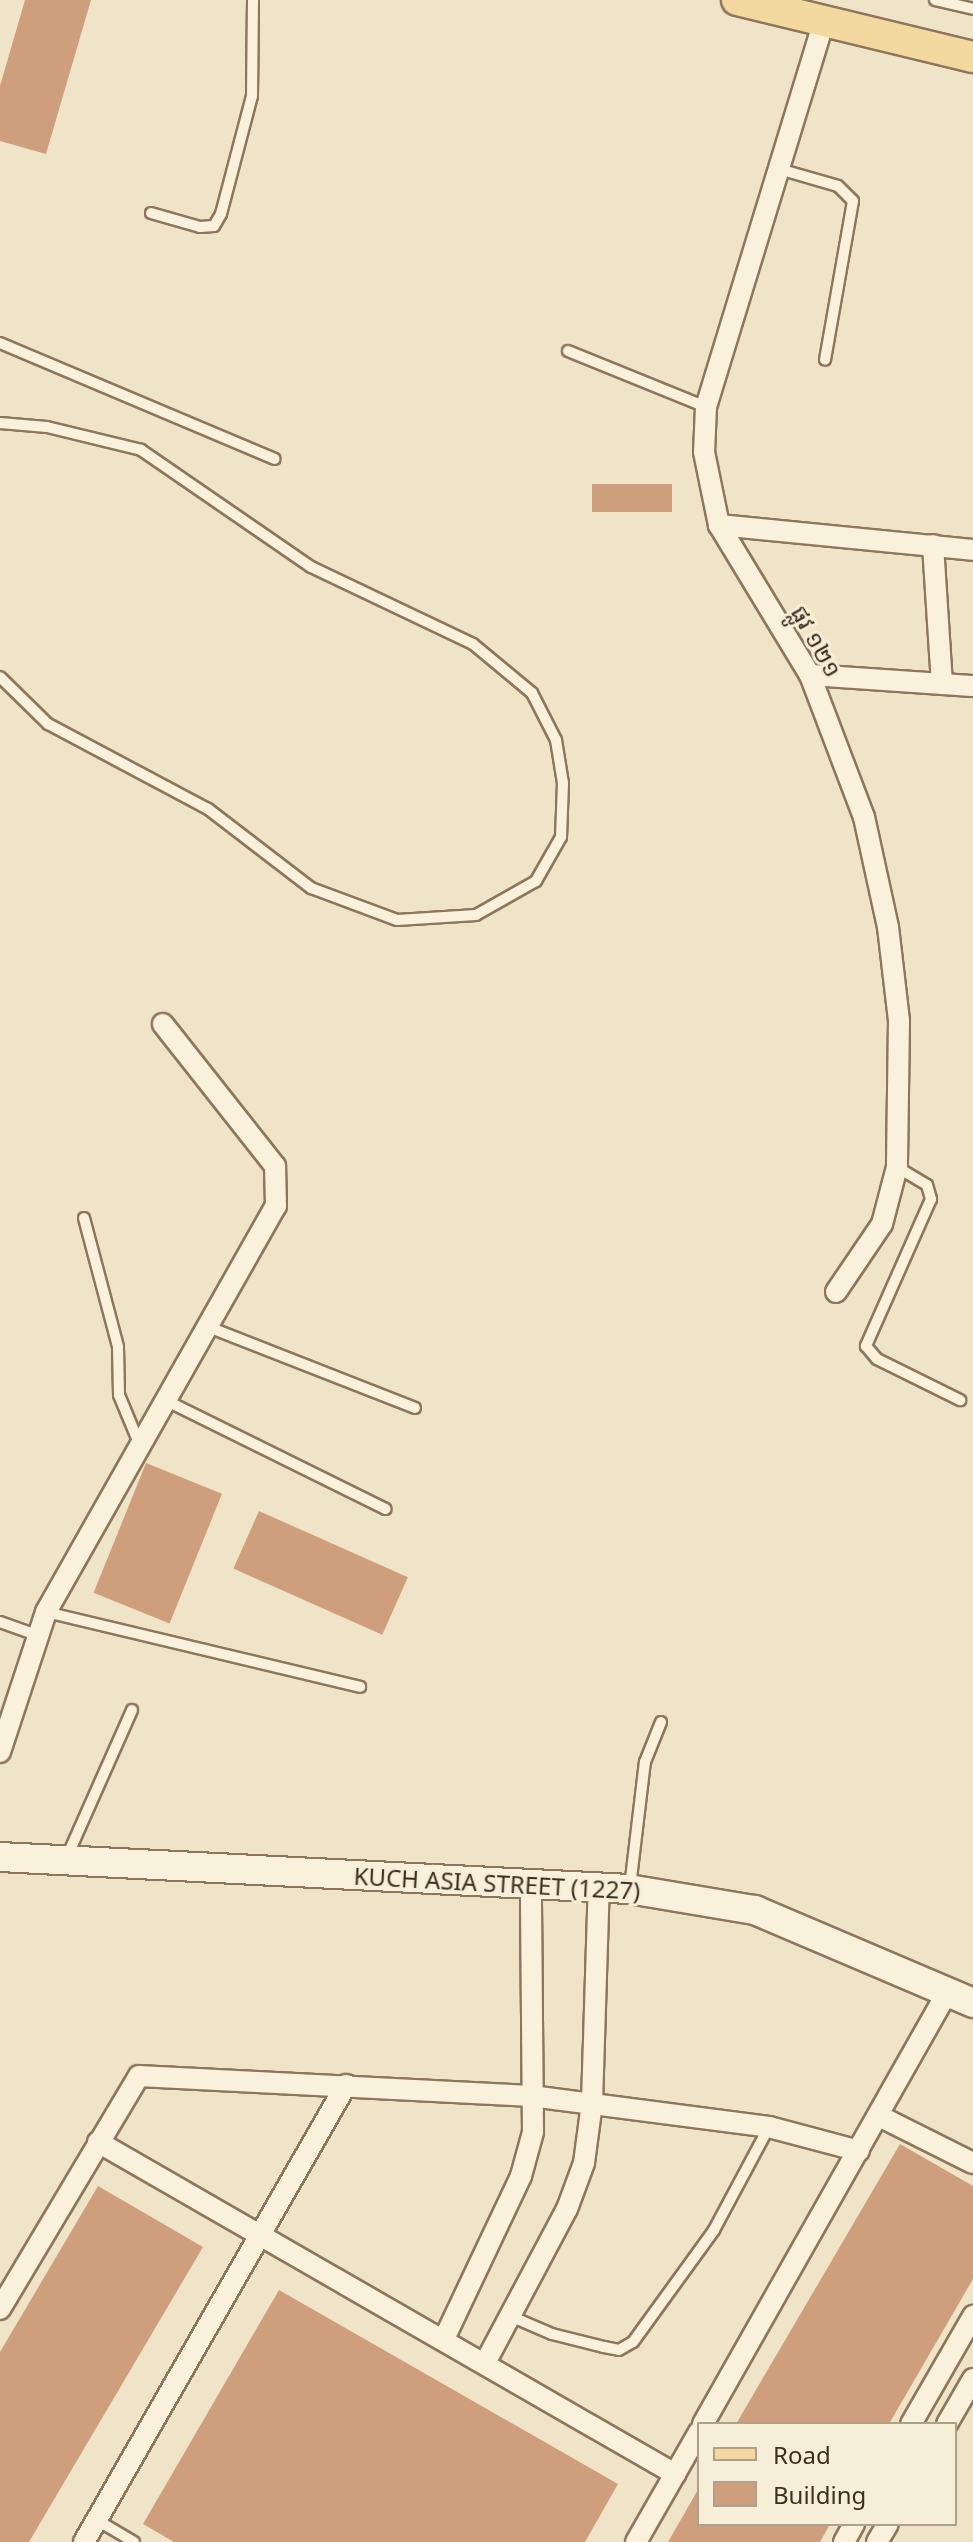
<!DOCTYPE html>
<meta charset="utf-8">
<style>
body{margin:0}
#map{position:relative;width:973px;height:2542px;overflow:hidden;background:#f0e4c8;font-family:Georgia,"Noto Sans Khmer",serif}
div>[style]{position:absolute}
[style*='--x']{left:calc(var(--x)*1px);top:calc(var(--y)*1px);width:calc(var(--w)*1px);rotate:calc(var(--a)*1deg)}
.building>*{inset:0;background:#cf9f7d;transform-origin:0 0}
.roads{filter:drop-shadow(2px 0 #8d765c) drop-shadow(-2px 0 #8d765c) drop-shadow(0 2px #8d765c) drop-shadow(0 -2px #8d765c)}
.lane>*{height:10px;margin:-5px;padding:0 5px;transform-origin:5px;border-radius:5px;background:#faf1dc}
.street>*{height:20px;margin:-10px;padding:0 10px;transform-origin:10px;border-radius:10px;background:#faf1dc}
.secondary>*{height:28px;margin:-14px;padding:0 14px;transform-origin:14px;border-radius:14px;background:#faf1dc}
.primary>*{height:30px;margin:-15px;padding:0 15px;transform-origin:15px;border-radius:15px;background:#f3d9a0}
span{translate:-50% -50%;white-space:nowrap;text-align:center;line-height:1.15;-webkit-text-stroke:6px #f7eed8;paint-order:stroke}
.street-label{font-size:24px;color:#3d2e20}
.legend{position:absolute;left:697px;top:2422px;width:260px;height:104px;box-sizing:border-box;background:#f7eed8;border:2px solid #ada18e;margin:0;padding:10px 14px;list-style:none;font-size:24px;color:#3d2e20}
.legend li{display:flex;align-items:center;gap:16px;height:40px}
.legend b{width:40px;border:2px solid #ada18e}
</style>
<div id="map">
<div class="building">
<div style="clip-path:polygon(25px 0,91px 0,46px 154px,0 141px,0 86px)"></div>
<div style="left:672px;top:484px;width:28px;height:80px;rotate:90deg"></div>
<div style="left:146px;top:1463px;width:82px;height:140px;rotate:22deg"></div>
<div style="left:259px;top:1511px;width:163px;height:63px;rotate:24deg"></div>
<div style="clip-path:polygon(900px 2144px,973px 2186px,973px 2279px,889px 2424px,736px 2424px)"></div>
<div style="clip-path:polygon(98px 2186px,203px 2247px,29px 2542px,0 2542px,0 2352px)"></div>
<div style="clip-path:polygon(279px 2290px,618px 2484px,585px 2542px,174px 2542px,143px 2524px)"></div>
<div style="clip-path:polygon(699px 2488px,699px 2524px,830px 2524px,820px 2542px,668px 2542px)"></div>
</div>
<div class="roads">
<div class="lane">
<div style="--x:935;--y:0;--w:39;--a:13"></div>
<div style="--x:779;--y:169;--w:61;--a:16.1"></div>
<div style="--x:838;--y:186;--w:21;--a:45"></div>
<div style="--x:853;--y:201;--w:161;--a:100"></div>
<div style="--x:151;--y:213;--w:51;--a:15.9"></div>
<div style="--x:200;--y:227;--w:14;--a:-4"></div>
<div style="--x:214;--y:226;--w:14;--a:-60"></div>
<div style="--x:221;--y:214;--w:122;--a:-75.3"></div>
<div style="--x:252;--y:96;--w:96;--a:-89.4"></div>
<div style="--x:0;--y:343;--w:298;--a:22.9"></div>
<div style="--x:568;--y:351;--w:149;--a:22.1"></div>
<div style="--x:0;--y:423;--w:47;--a:4.9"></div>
<div style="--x:47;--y:427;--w:97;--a:13.7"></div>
<div style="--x:141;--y:450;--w:206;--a:34.5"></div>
<div style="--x:311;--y:567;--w:179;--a:25.4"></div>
<div style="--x:473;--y:644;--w:77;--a:39.7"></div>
<div style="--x:532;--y:693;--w:53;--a:62.9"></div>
<div style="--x:556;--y:740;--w:44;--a:80.8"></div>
<div style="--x:563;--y:783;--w:54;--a:92.1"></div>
<div style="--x:561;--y:837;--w:51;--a:119.6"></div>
<div style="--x:536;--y:881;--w:69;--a:150.5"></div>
<div style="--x:476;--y:915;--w:79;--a:176.4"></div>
<div style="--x:397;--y:920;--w:92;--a:-159.6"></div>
<div style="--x:311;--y:888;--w:130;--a:-142.5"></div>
<div style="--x:208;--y:809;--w:181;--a:-152"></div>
<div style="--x:48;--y:724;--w:67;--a:-135.6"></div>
<div style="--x:897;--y:1167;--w:35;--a:31"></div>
<div style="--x:927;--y:1185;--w:15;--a:74"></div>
<div style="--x:931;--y:1199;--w:161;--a:113.9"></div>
<div style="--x:866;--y:1346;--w:17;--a:50"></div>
<div style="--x:877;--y:1359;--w:93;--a:26.3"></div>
<div style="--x:84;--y:1218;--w:133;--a:75.2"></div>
<div style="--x:118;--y:1347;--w:48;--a:88.8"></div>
<div style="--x:119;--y:1395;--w:52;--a:67.4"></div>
<div style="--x:211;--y:1328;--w:219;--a:21.4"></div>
<div style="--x:165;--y:1400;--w:246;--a:26.3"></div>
<div style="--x:46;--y:1612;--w:323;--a:13.4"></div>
<div style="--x:0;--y:1622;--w:41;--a:19.7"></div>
<div style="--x:66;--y:1859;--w:163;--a:-66.1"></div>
<div style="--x:630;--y:1887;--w:126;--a:-83.2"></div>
<div style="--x:645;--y:1762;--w:43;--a:-68.2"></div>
<div style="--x:510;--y:2316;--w:46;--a:23.2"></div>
<div style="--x:552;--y:2334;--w:54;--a:14"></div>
<div style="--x:604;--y:2347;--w:15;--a:11"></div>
<div style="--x:619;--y:2350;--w:16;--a:-30"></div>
<div style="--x:633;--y:2342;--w:138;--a:-54.1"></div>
<div style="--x:714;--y:2230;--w:117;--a:-61.9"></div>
<div style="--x:97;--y:2520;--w:43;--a:30.7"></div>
</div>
<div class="street">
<div style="--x:824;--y:21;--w:404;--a:107"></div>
<div style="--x:706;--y:407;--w:45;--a:92.5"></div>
<div style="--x:704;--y:452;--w:75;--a:78.4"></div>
<div style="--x:719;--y:525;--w:175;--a:58.8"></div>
<div style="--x:810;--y:675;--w:152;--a:69.2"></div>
<div style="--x:864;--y:817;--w:113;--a:77.7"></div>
<div style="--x:888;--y:927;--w:94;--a:83.3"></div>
<div style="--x:899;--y:1020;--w:147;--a:90.8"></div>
<div style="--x:897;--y:1167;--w:59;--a:104.7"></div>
<div style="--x:882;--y:1224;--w:82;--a:124.1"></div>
<div style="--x:719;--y:525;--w:255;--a:5.6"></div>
<div style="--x:933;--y:545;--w:139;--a:86.3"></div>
<div style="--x:810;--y:675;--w:163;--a:3.9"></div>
<div style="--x:0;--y:1752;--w:147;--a:-71.8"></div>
<div style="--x:46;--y:1612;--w:467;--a:-60.5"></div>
<div style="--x:276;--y:1206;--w:40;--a:-91.4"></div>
<div style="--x:275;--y:1166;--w:181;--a:-128.3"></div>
<div style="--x:879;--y:2116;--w:105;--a:26.6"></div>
<div style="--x:98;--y:2142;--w:666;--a:29.92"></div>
<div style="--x:0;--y:2309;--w:271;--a:-59.2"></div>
<div style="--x:139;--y:2076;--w:393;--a:2.9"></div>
<div style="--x:531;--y:2096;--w:240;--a:7.4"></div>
<div style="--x:769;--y:2127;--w:93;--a:14.9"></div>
<div style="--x:444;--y:2339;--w:180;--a:-64.7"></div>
<div style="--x:521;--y:2176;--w:46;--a:-74.7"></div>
<div style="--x:533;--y:2132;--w:248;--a:-90.5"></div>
<div style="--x:485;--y:2363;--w:174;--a:-62"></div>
<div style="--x:567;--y:2209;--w:49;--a:-69.7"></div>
<div style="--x:584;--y:2163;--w:61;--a:-82.4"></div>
<div style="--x:592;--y:2103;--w:217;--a:-88.2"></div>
<div style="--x:703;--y:2424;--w:493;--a:-60.5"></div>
<div style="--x:911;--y:2424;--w:125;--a:-60.1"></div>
<div style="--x:947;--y:2424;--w:52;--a:-60"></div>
<div style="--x:84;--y:2542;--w:527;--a:-60.17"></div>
<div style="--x:636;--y:2542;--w:127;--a:-60.2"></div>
<div style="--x:844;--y:2542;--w:21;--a:-61"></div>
<div style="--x:877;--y:2542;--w:21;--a:-59"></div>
</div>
<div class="secondary">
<div style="--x:0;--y:1857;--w:630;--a:2.91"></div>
<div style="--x:629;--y:1889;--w:128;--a:9.5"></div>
<div style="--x:755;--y:1910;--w:237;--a:23.1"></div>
</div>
<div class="primary">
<div style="--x:737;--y:0;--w:243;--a:13.6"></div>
</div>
</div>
<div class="street-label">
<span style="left:817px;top:641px;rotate:61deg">ផ្លូវ ១២១</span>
<span style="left:497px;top:1883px;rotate:3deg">KUCH ASIA STREET (1227)</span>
</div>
<ul class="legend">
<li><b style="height:10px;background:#f3d9a0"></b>Road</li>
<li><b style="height:22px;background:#cf9f7d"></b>Building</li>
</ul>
</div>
